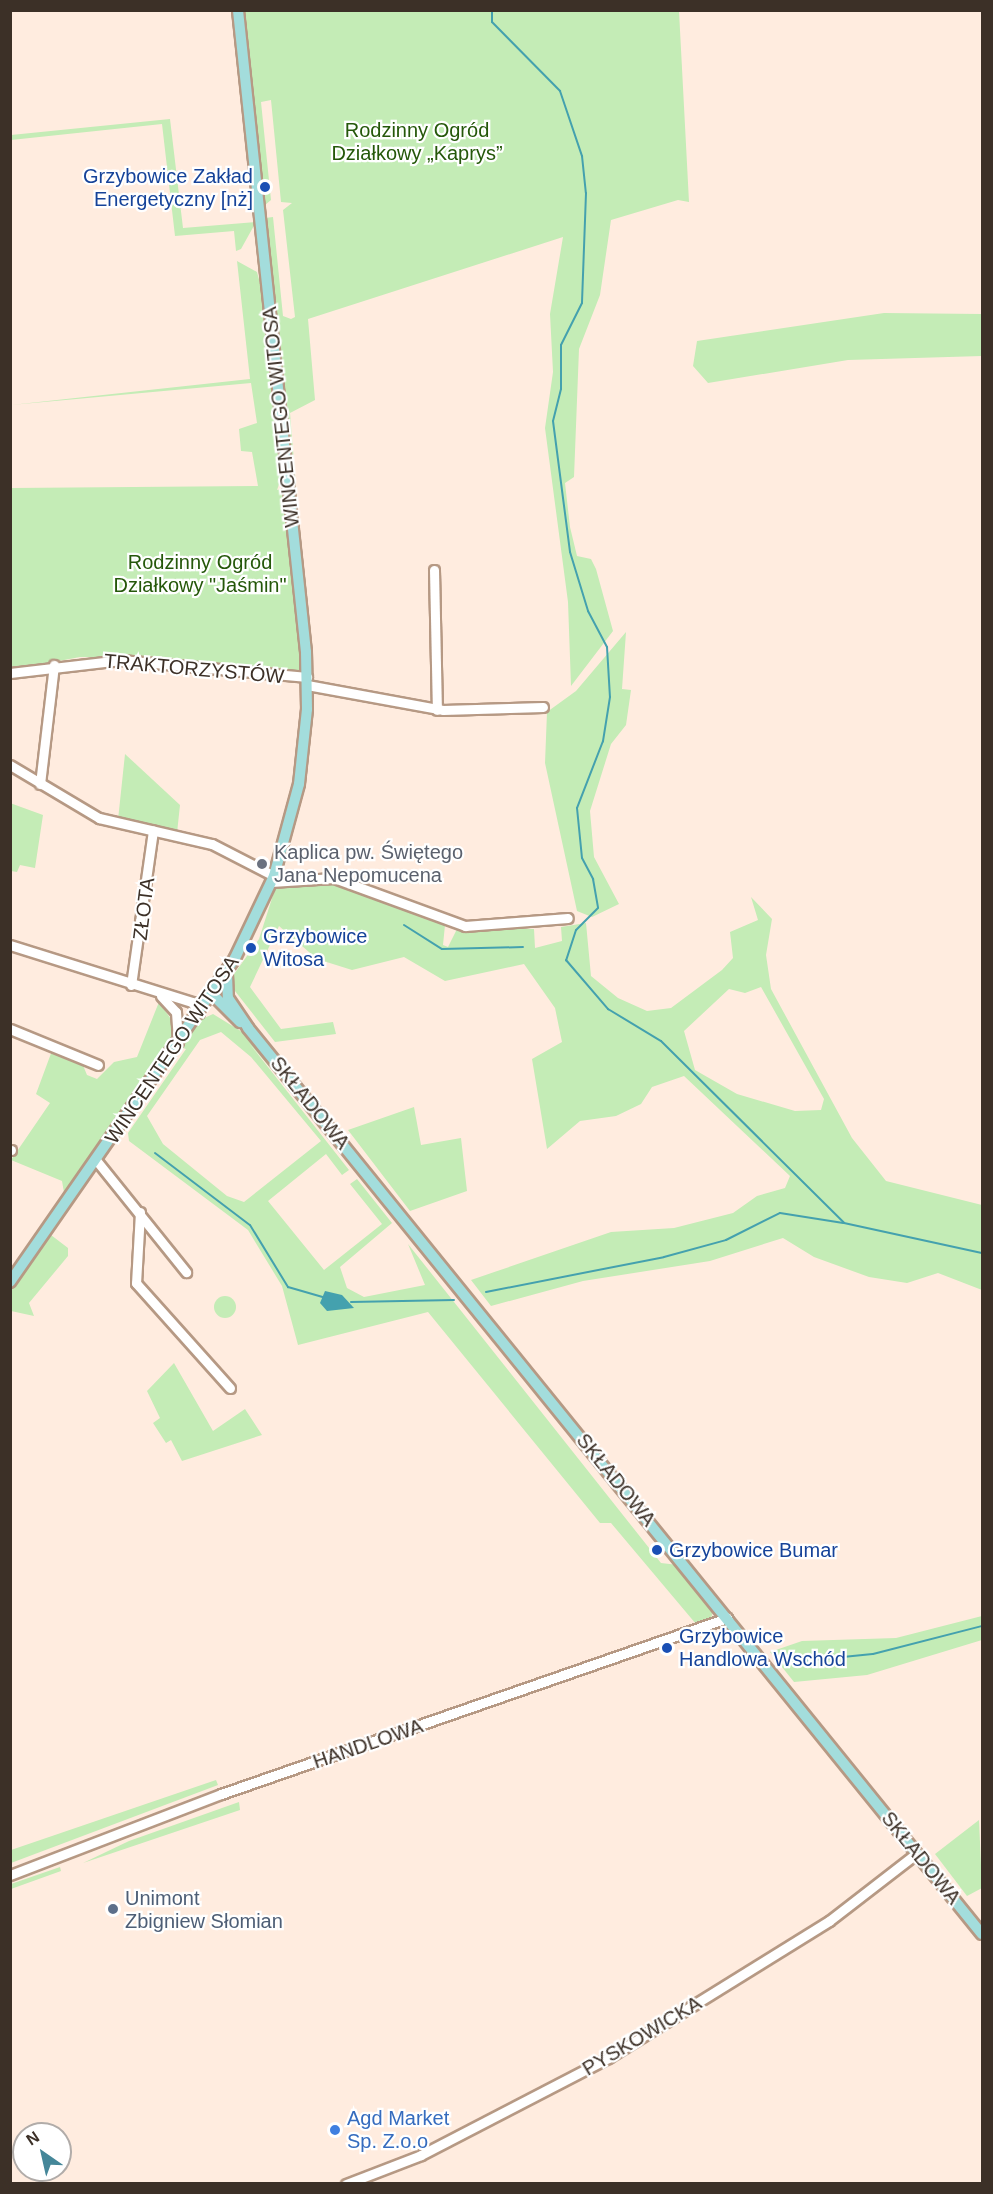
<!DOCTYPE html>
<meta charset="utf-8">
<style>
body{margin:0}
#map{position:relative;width:993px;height:2194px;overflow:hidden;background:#ffecdf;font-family:Helvetica,sans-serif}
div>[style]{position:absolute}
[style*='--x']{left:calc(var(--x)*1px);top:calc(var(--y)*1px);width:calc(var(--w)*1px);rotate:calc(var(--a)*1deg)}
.green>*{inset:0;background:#c4ecb6}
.round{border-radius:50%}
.water>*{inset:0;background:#44a1ae}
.stream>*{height:2px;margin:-1px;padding:0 1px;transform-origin:1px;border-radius:1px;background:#44a1ae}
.roads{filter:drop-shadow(2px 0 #b69984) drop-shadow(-2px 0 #b69984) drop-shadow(0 2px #b69984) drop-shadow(0 -2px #b69984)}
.minor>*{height:9px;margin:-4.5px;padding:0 4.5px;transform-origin:4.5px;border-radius:4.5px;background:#fff}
.major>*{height:10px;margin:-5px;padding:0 5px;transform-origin:5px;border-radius:5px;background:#a3dddc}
.dots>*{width:16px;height:16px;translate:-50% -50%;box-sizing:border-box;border:3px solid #fff;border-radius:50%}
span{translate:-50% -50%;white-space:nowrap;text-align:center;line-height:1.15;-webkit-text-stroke:4.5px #fff;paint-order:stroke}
.park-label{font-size:20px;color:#25580a}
.transit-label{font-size:20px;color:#164399}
.right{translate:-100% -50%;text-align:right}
.left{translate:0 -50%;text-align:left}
.street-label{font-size:20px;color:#3c3027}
.worship-label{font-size:20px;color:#5b616d}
.service-label{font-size:20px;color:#4e5e75}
.shop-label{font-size:20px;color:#366cbe}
.frame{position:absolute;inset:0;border:12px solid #3c3027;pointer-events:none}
.north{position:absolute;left:12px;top:2122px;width:60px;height:60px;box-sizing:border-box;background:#fff;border:2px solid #b1aca9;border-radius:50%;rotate:326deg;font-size:16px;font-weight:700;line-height:24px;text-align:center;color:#3c3027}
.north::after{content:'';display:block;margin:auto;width:21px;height:27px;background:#458799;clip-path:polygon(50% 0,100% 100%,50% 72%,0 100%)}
</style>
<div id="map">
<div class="green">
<div style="clip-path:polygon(241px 11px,679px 11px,689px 202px,678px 200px,611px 220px,600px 295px,579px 349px,574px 477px,565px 483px,570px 527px,577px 556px,591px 559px,596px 569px,613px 631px,571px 686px,568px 602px,545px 428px,553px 372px,550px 314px,563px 237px,308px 319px,315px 400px,290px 413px,312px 680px,265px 218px,273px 217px,283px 316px,291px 319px,295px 317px,283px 210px,292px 203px,281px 202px,271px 100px,261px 102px,271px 200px,265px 205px)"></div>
<div style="clip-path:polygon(170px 119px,183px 228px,256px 222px,241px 249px,236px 251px,234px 231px,175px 236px,162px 124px,11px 140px,11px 135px)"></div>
<div style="clip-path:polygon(237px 261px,257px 272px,261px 287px,282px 476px,277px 490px,285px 488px,304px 670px,300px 675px,161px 658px,80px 657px,11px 670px,11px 488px,258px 486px,252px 452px,241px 451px,239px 429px,257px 423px,251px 383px,11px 405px,250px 379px)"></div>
<div style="clip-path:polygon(884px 313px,982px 314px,982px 356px,848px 360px,708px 383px,693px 366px,697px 341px)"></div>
<div style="clip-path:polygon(626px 632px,622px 689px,631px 690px,626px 725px,611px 744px,590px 811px,594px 857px,619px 904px,592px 917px,577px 911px,545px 763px,547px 712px,576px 691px)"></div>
<div style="clip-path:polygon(125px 754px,180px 805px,177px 833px,118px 820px)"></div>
<div style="clip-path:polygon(10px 803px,43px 815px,35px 868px,20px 865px,17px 872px,11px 871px)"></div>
<div style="clip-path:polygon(evenodd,318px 878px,445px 925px,443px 945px,448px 947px,458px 927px,534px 929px,535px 948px,562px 941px,561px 927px,586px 923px,591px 976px,618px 998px,647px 1011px,671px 1008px,722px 970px,733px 958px,730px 932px,758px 920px,751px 897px,772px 919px,766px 955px,771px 989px,852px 1138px,886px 1181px,982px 1205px,982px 1290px,938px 1273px,907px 1283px,869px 1277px,814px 1257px,783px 1238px,710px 1261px,583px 1281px,491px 1306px,471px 1280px,611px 1232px,674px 1228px,733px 1213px,757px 1196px,785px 1188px,790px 1176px,684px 1076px,652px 1087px,641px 1104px,616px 1116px,580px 1121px,547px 1149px,532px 1059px,562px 1042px,555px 1008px,524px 964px,445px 981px,404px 957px,352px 970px,317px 959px,279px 926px,250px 987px,281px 1029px,333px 1022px,336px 1034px,275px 1042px,231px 986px,232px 977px,259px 939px,275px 889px,318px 878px,761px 987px,824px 1099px,821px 1110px,795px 1111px,737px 1094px,695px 1070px,684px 1031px,729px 989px,745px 993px,761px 987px)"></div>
<div style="clip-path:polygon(159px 1002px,173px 1022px,171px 1048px,65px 1198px,62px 1181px,11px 1160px,50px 1103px,36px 1094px,53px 1048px,80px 1058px,87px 1075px,97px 1079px,114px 1062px,137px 1057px)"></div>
<div style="clip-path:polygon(evenodd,213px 1014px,252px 1038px,353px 1165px,249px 1043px,349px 1170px,342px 1175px,326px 1154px,268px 1201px,324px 1270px,382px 1224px,350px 1184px,357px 1179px,392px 1223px,340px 1267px,347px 1288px,364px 1297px,425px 1285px,408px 1244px,661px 1563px,678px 1565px,713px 1611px,711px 1619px,696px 1624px,611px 1523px,600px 1523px,428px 1312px,298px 1345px,282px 1286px,248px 1230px,129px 1141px,128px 1133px,186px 1049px,180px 1047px,200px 1020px,213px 1014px,221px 1032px,251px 1057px,321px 1141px,244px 1202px,227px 1196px,163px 1144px,147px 1116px,200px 1040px,221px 1032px)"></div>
<div style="clip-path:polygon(414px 1107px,421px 1145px,461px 1138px,467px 1191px,410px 1211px,348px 1130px)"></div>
<div style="clip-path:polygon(51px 1235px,68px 1248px,68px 1256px,29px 1303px,34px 1316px,11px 1311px,10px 1290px)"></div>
<div class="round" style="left:214px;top:1296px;width:22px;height:22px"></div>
<div style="clip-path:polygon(174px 1363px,213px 1431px,245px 1409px,262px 1435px,182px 1461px,171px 1440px,166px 1443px,153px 1423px,160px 1418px,147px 1391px)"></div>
<div style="clip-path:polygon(982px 1616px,982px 1640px,867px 1675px,794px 1682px,770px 1652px,802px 1641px,896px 1638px)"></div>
<div style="clip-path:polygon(216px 1780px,218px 1785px,11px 1863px,11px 1850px)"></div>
<div style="clip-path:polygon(239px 1802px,240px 1810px,83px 1863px,129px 1841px)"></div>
<div style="clip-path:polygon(979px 1820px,982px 1888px,967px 1896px,935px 1854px)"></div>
<div style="clip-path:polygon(60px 1867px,61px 1871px,11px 1889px,11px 1884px)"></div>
</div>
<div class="water">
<div style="clip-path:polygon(325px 1291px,342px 1295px,354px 1308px,327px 1311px,320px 1303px)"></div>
</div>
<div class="stream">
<div style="--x:492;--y:10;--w:12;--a:90"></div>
<div style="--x:492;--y:22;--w:97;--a:45.4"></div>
<div style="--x:560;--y:91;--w:69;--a:71.3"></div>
<div style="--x:582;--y:156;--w:37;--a:84"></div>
<div style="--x:586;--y:193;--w:110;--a:92.1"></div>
<div style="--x:582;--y:303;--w:47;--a:116.6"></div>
<div style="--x:561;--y:345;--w:44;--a:90"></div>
<div style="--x:561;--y:389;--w:33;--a:104"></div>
<div style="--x:553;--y:421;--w:132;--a:82.6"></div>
<div style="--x:570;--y:552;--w:62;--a:73"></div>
<div style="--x:588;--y:611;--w:41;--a:62.2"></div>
<div style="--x:607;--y:647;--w:50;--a:86.6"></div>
<div style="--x:610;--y:697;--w:45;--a:99"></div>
<div style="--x:603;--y:741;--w:72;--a:111.2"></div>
<div style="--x:577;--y:808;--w:50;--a:84.3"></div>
<div style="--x:582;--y:858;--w:24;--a:62"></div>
<div style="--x:593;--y:879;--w:29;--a:80"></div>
<div style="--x:598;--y:908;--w:31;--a:135"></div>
<div style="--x:576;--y:930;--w:32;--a:108"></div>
<div style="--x:566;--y:960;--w:65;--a:49.4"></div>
<div style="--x:608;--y:1009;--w:62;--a:31.1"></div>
<div style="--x:661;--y:1041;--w:258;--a:44.8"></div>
<div style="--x:844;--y:1223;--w:141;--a:12.3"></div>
<div style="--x:10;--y:42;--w:32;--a:-88"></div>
<div style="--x:404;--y:925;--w:45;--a:32.3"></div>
<div style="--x:442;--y:949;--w:81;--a:-1.4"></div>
<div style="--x:155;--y:1153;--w:119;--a:37.2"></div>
<div style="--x:250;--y:1225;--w:73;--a:58.5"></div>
<div style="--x:288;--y:1287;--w:36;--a:16"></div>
<div style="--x:486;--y:1292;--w:181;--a:-11.1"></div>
<div style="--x:664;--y:1257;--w:64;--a:-15.3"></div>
<div style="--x:726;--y:1240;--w:60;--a:-26.6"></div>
<div style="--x:780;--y:1213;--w:64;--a:9"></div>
<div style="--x:351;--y:1302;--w:103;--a:-1.1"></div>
<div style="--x:793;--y:1662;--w:80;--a:-5.7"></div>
<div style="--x:873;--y:1654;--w:113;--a:-14.4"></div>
</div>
<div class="roads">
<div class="minor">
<div style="--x:434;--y:570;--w:140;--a:88.8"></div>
<div style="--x:10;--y:673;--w:112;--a:-6.7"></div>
<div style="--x:121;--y:660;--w:187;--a:5.2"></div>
<div style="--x:307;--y:685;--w:138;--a:10.4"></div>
<div style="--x:443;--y:710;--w:100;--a:-1.7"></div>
<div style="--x:10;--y:765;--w:104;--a:30.8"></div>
<div style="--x:99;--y:818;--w:116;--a:13"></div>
<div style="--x:212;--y:844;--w:70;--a:27.3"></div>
<div style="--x:40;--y:784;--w:120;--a:-83.3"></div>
<div style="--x:271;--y:882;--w:63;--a:-3.6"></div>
<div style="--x:334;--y:878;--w:140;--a:20.1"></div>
<div style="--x:465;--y:926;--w:103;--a:-4.4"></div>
<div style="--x:10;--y:945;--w:191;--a:17.4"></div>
<div style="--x:192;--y:1002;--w:13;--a:58"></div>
<div style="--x:131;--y:985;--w:156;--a:-81.9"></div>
<div style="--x:161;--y:996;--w:22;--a:47"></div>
<div style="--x:176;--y:1012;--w:30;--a:86"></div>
<div style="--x:10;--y:1029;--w:95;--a:22.2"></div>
<div style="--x:10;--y:1150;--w:1;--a:0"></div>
<div style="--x:96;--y:1160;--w:144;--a:51.2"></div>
<div style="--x:140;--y:1212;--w:71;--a:93.2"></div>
<div style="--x:136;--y:1283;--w:141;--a:48.2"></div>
<div style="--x:10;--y:1875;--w:226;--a:-21"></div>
<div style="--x:221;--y:1794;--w:536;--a:-19.18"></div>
<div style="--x:346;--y:2184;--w:80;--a:-21.1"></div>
<div style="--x:421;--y:2155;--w:211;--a:-27.4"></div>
<div style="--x:608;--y:2058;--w:260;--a:-31.8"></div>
<div style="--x:829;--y:1921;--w:111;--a:-37.7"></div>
</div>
<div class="major">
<div style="--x:227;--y:974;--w:24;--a:88"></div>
<div style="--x:228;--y:998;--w:36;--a:56"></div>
<div style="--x:248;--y:1028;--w:1166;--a:50.99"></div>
<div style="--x:212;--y:994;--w:40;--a:45"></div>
<div style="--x:10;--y:1282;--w:394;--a:-55.2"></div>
<div style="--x:235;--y:958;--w:91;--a:-64.6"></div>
<div style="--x:274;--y:876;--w:95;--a:-74.8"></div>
<div style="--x:299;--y:784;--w:75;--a:-83.9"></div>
<div style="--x:307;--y:709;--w:57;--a:-91"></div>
<div style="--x:306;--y:652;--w:646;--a:-96.05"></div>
</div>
</div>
<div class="dots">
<div style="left:265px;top:187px;background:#1a4fb4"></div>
<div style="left:262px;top:864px;background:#6b7280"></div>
<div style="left:251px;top:948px;background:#1a4fb4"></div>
<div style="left:657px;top:1550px;background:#1a4fb4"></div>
<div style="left:667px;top:1648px;background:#1a4fb4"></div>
<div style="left:113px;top:1909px;background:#5c6f8a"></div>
<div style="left:335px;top:2130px;background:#3f7fe0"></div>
</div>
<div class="park-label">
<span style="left:417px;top:142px">Rodzinny Ogród<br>Działkowy „Kaprys”</span>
<span style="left:200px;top:574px">Rodzinny Ogród<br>Działkowy "Jaśmin"</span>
</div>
<div class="transit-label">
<span class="right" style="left:253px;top:188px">Grzybowice Zakład<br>Energetyczny [nż]</span>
<span class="left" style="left:263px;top:948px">Grzybowice<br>Witosa</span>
<span class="left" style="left:669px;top:1550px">Grzybowice Bumar</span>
<span class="left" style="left:679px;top:1648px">Grzybowice<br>Handlowa Wschód</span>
</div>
<div class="street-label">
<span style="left:281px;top:417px;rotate:-96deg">WINCENTEGO WITOSA</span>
<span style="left:194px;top:669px;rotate:5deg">TRAKTORZYSTÓW</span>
<span style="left:144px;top:909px;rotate:-83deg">ZŁOTA</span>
<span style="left:172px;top:1050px;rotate:-56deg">WINCENTEGO WITOSA</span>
<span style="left:310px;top:1103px;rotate:51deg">SKŁADOWA</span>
<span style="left:616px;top:1480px;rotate:51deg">SKŁADOWA</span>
<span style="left:368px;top:1744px;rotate:-19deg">HANDLOWA</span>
<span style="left:921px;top:1858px;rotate:51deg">SKŁADOWA</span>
<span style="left:642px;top:2036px;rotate:-31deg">PYSKOWICKA</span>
</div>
<div class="worship-label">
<span class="left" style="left:274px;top:864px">Kaplica pw. Świętego<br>Jana Nepomucena</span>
</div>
<div class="service-label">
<span class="left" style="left:125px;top:1910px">Unimont<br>Zbigniew Słomian</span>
</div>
<div class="shop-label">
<span class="left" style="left:347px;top:2130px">Agd Market<br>Sp. Z.o.o</span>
</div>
<div class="frame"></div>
<div class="north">N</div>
</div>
